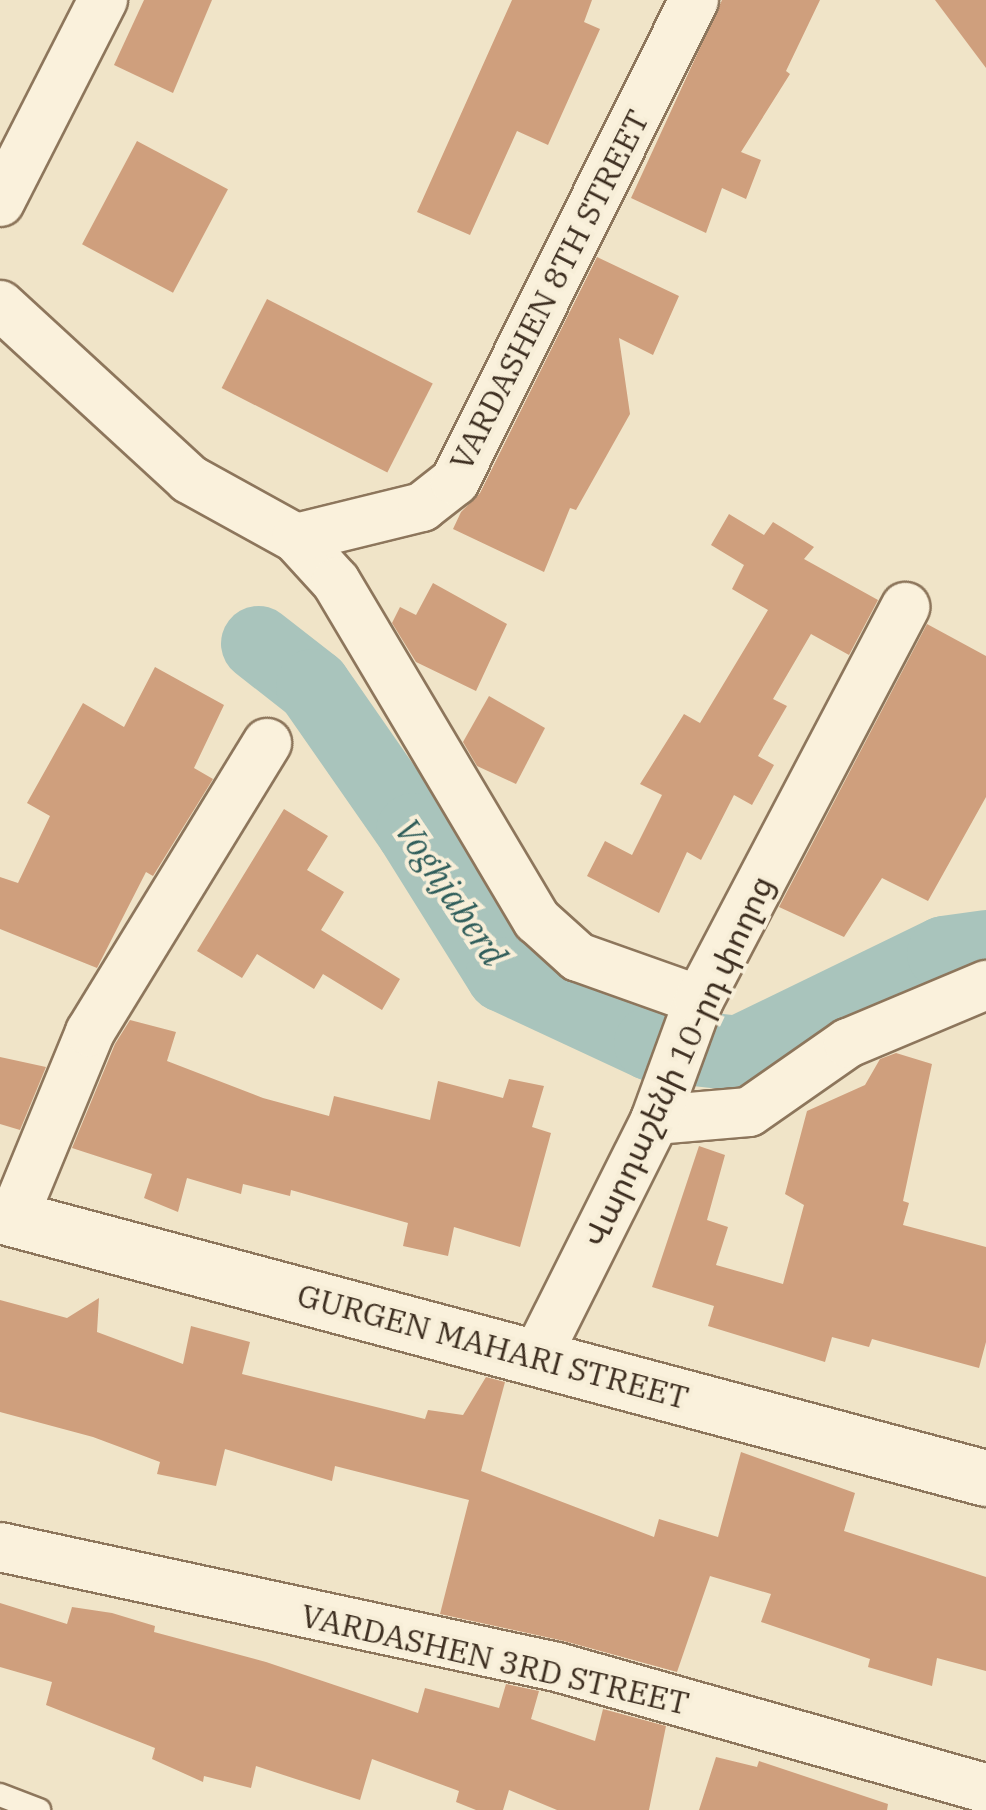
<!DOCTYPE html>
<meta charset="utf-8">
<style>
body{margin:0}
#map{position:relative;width:986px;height:1810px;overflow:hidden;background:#f0e4c8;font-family:"IBM Plex Serif","Noto Sans Armenian",serif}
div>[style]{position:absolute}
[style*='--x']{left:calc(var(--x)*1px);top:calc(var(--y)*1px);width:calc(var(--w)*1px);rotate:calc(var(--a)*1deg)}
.river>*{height:75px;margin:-37.5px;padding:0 37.5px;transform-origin:37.5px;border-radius:37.5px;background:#a9c4bc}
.building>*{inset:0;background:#cf9f7d;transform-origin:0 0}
.roads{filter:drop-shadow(2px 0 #8d765c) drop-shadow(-2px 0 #8d765c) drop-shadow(0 2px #8d765c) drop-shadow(0 -2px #8d765c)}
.lane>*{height:22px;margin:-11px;padding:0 11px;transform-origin:11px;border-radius:11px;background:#faf1dc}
.street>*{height:48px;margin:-24px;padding:0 24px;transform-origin:24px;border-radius:24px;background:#faf1dc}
.secondary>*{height:55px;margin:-27.5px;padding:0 27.5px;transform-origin:27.5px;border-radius:27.5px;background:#faf1dc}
span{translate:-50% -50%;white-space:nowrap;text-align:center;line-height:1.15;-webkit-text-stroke:8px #f7eed8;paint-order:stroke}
.street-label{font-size:32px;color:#3d2e20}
.water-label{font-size:35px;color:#2f5d5a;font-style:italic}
</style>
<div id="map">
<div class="river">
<div style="--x:258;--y:643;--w:70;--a:38"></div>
<div style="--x:313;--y:686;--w:175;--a:55.2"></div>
<div style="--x:413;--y:830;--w:170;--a:58"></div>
<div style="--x:503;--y:974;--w:163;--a:25"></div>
<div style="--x:651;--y:1043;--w:88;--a:6.6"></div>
<div style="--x:738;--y:1053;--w:229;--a:-25.9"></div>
<div style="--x:944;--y:953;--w:42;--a:-8.1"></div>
</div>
<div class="building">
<div style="clip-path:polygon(144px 0,212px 0,173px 93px,114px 65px)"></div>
<div style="clip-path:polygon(512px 0,592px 0,584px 22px,600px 29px,548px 145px,517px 131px,470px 235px,417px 212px)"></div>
<div style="clip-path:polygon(722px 0,820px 0,786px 71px,790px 74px,741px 152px,761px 160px,746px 199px,722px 188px,706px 233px,631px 198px)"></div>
<div style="clip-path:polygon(935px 0,986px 0,986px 68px)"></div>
<div style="left:137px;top:141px;width:103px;height:117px;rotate:28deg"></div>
<div style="clip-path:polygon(597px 257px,679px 296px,653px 355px,619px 338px,630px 414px,576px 510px,570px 508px,544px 572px,453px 529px,461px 512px,480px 493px)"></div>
<div style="left:267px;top:299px;width:186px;height:100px;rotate:27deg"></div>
<div style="clip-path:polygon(729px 514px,764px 535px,773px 522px,814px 547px,804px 559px,878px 600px,849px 655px,811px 634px,773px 699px,787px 706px,758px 756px,774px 765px,752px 805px,734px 795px,701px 860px,687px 852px,659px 913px,587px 876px,605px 841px,632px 855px,662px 795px,640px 784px,684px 714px,700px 723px,768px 610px,732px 589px,744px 565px,711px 545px)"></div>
<div style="clip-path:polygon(433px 583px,507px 624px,476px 691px,416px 662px,392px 623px,400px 607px,416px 615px)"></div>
<div style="clip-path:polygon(927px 624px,986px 656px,986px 797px,928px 901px,882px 878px,844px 937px,779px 907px)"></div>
<div style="clip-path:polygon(155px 667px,224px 705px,194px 768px,213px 779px,153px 876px,146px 872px,97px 968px,0 929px,0 877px,18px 883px,50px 816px,27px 803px,83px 703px,124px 727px)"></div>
<div style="clip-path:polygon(489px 696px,545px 728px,516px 784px,477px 766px,463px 742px)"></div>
<div style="clip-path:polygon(284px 809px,328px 836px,307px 870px,344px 892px,321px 930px,400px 979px,382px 1010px,323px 974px,314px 989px,257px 954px,242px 978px,197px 951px)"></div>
<div style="clip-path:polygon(130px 1020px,176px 1032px,167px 1061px,263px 1098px,329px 1116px,334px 1096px,430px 1120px,438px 1081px,503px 1098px,509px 1079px,544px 1086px,532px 1127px,551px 1133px,520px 1247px,454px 1227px,448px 1256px,403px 1246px,408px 1223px,291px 1190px,290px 1196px,243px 1184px,241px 1194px,187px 1178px,178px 1212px,144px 1198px,152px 1174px,72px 1148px,115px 1044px)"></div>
<div style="clip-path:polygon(896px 1053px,932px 1064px,903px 1201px,909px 1203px,903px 1225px,986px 1247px,986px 1342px,979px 1368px,872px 1339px,869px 1347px,832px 1337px,825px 1362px,708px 1326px,714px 1306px,652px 1287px,699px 1146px,725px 1155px,707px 1220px,728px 1227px,716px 1265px,783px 1284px,804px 1205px,785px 1194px,807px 1111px,865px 1085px,880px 1059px)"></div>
<div style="clip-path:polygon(0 1057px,46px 1067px,20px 1130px,0 1124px)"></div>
<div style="clip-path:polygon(99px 1298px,97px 1332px,183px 1364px,191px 1326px,250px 1342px,242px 1374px,425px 1419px,428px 1410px,463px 1415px,486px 1377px,505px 1382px,481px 1471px,654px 1537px,659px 1519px,718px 1537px,741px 1452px,855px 1493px,844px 1531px,986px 1577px,986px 1671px,937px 1658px,932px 1686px,868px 1667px,870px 1659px,761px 1622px,771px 1594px,710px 1576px,677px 1672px,564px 1641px,440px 1614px,469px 1500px,335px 1466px,332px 1481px,225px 1449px,216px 1486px,157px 1474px,160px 1462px,93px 1437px,0 1412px,0 1300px,67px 1318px)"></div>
<div style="clip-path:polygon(0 1603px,67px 1624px,72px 1607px,112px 1613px,155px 1626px,154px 1632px,266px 1662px,418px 1713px,425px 1688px,499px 1708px,506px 1684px,539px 1691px,531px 1719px,595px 1741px,603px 1709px,666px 1726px,649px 1810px,557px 1810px,509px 1790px,503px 1810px,476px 1810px,456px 1802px,459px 1791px,372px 1759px,360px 1800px,256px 1766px,251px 1788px,204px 1776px,203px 1782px,152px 1759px,155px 1748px,46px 1705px,52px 1682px,0 1667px)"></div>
<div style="clip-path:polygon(716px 1757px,757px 1767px,759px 1761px,888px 1804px,887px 1810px,699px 1810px)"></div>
</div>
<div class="roads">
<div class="lane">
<div style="--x:0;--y:1795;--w:42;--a:21"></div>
</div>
<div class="street">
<div style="--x:0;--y:202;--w:227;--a:-63"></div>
<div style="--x:0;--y:305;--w:257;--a:42.6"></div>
<div style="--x:189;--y:479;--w:122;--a:28.9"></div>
<div style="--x:296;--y:538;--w:59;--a:47.7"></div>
<div style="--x:336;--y:582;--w:393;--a:59.3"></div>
<div style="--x:537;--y:920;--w:55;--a:42.1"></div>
<div style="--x:578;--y:957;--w:128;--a:19.6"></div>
<div style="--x:296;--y:538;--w:130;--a:-13.8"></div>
<div style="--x:422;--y:507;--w:42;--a:-38.2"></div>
<div style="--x:455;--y:481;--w:537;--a:-63.58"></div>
<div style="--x:655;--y:1120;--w:94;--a:-4.9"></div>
<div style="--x:749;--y:1112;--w:121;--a:-34.9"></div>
<div style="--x:848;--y:1043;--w:150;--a:-22.8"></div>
<div style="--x:13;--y:1219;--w:202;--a:-67.6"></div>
<div style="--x:90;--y:1032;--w:339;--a:-58.5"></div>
<div style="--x:536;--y:1358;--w:266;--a:-63.4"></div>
<div style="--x:655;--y:1120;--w:128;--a:-69.9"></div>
<div style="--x:699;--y:1000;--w:444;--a:-62.3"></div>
<div style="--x:0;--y:1547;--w:570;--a:12.16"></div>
<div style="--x:557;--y:1667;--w:446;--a:15.8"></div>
</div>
<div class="secondary">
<div style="--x:0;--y:1215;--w:1020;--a:14.94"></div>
</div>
</div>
<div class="street-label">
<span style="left:549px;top:290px;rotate:-63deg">VARDASHEN 8TH STREET</span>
<span style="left:678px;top:1061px;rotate:-65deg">Վարդաշենի 10-րդ փողոց</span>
<span style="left:493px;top:1346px;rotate:15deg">GURGEN MAHARI STREET</span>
<span style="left:495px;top:1659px;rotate:13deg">VARDASHEN 3RD STREET</span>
</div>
<div class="water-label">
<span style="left:451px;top:892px;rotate:56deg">Voghjaberd</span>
</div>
</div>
